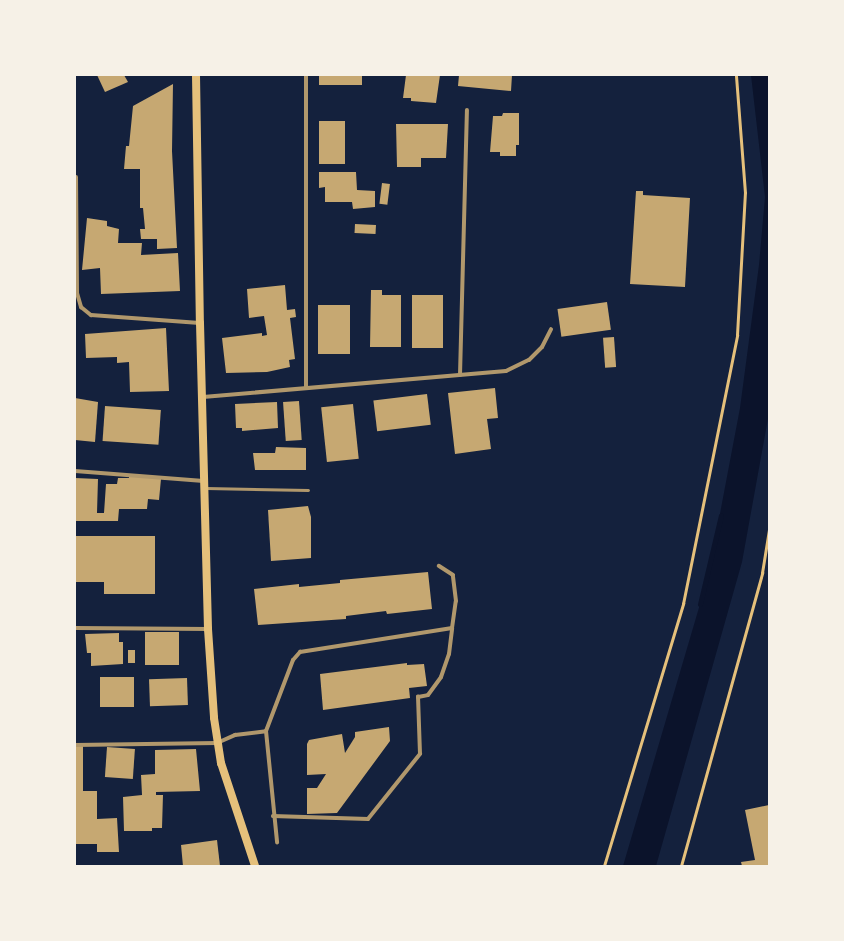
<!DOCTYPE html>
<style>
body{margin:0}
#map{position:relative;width:844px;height:941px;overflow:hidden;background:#14213d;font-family:Jost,sans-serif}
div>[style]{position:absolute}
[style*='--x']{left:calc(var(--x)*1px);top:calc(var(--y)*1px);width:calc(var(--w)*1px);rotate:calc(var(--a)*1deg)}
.water>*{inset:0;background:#0b132b}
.stream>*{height:5px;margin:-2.5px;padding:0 2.5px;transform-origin:2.5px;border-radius:2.5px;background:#0b132b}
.building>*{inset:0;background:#c6a872;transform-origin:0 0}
.path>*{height:2.5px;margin:-1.25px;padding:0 1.25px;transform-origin:1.25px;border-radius:1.25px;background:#e5c07b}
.service>*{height:3px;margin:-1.5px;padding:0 1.5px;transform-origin:1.5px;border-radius:1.5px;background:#b1986c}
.pedestrian>*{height:3.5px;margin:-1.75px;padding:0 1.75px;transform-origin:1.75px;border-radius:1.75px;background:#b1986c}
.minor>*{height:4px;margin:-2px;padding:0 2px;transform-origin:2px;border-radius:2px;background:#b1986c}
.secondary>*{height:8px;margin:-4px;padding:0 4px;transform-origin:4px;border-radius:4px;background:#e5c07b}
span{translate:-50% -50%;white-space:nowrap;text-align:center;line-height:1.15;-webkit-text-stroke:3px #f6f1e7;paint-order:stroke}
.frame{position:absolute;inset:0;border:76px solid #f6f1e7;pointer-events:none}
</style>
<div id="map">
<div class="water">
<div style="clip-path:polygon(751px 75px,769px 75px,769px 413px,742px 562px,656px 866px,623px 866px,708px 577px,740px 408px,759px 265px,765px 197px)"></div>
</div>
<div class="stream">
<div style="--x:700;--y:604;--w:91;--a:-76.7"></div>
</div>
<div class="building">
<div style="clip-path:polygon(97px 75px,124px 75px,128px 82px,105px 92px)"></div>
<div style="left:319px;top:75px;width:43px;height:10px"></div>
<div style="clip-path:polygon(406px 75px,440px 75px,436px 103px,411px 101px,411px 98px,403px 98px)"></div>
<div style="clip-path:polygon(459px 75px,512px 75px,511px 91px,458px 86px)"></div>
<div style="clip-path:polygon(173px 84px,172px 151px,177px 248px,157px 249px,157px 239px,141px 239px,140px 229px,145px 229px,143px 208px,140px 208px,140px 169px,124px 169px,126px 146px,129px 146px,133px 106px)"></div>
<div style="clip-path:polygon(503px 113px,519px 113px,519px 145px,516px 145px,516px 156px,500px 156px,500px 152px,490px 152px,493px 116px,502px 116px)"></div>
<div style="left:319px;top:121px;width:26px;height:43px"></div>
<div style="clip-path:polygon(396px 124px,448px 124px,446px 158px,421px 158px,421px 167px,397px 167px)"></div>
<div style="clip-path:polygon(319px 172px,356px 172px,357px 190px,375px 191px,375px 207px,353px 209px,352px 202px,325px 202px,325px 187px,319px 188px)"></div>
<div style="left:382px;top:183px;width:8px;height:21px;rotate:7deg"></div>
<div style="clip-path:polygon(636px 191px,643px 191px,643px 195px,690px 198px,685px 287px,630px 284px)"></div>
<div style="clip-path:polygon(87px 218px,107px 221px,107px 226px,119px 229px,118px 243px,142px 243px,141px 255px,178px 253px,180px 291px,101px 294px,100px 268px,82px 270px)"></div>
<div style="left:355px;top:224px;width:21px;height:9px;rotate:3deg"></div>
<div style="clip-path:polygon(285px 285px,287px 310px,295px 309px,296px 317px,290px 318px,295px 359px,289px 360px,290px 367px,267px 372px,226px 373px,222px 338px,262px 333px,262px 336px,267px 335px,264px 316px,249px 318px,247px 289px)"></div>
<div style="clip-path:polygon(371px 290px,382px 290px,382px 295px,401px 295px,401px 347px,370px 347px)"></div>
<div style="left:412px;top:295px;width:31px;height:53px"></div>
<div style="left:607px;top:302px;width:28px;height:50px;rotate:82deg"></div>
<div style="left:350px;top:305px;width:49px;height:32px;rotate:90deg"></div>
<div style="clip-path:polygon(166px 328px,169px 391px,130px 392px,129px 362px,117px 363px,117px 357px,86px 358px,85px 334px)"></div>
<div style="left:614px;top:337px;width:30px;height:11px;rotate:86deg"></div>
<div style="clip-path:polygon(495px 388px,498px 418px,487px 419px,491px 449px,455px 454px,448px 393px)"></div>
<div style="left:427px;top:394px;width:31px;height:54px;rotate:83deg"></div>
<div style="clip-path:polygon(75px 398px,98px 402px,95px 442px,75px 440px)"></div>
<div style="left:299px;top:401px;width:39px;height:16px;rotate:86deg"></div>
<div style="clip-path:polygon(277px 402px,278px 428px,242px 431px,242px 428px,236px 428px,235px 404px)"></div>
<div style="left:353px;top:404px;width:55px;height:32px;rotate:84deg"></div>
<div style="left:105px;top:406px;width:56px;height:35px;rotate:4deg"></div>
<div style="clip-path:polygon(276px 447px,306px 448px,306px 470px,255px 470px,253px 453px,275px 453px)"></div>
<div style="clip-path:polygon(129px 475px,161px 479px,159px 500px,148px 499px,147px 509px,119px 509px,118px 521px,75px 521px,75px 478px,98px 479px,97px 513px,104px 513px,106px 484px,117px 484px,118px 478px,129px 478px)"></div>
<div style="clip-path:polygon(308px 506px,311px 517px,311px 558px,271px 561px,268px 510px)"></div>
<div style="clip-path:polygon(75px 536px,155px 536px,155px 594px,104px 594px,104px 582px,75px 582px)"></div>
<div style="clip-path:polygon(428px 572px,432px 609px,387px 614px,386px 611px,346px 616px,346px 619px,258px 625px,254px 589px,299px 584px,299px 587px,340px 583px,340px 580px)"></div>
<div style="left:145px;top:632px;width:34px;height:33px"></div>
<div style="clip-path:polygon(119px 633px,119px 642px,123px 642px,123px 664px,91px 666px,91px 653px,87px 653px,85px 634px)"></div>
<div style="left:128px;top:650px;width:7px;height:13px"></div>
<div style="clip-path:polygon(407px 663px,407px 665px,424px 664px,427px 686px,409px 688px,410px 698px,323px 710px,320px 674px)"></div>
<div style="left:134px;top:677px;width:30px;height:34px;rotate:90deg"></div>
<div style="left:187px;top:678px;width:27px;height:38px;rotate:88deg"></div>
<div style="clip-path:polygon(389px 727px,390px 741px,337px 813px,307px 814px,307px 788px,317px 788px,326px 774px,307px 775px,307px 744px,309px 740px,342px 734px,345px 753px,355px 737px,355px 732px)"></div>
<div style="clip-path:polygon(75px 746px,83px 746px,83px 791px,97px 791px,97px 819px,117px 818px,119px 852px,97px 852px,97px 844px,75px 844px)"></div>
<div style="left:107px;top:747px;width:28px;height:30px;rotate:4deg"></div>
<div style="clip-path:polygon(196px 749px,200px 791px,156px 792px,156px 795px,163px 795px,162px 828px,152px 828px,152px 831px,124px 831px,123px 797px,142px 795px,141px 775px,155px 774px,155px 750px)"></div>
<div style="clip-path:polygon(769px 805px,769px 866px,742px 866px,741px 862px,755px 860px,745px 810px)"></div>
<div style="clip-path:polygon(217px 840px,220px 866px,183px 866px,181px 845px)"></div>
</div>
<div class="path">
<div style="--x:604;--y:866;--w:274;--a:-73.2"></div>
<div style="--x:683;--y:604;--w:274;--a:-78.6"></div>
<div style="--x:737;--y:335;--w:142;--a:-86.8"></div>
<div style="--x:745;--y:193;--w:118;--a:-94.4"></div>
<div style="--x:681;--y:866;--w:304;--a:-74.5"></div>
<div style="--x:762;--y:573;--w:44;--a:-80.8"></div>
</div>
<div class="service">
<div style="--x:206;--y:488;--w:102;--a:1.1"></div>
</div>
<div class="pedestrian">
<div style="--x:273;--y:816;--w:95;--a:1.8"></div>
<div style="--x:368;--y:819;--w:83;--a:-51.3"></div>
<div style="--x:420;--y:754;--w:57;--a:-92"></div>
</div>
<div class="minor">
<div style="--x:76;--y:177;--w:116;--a:89.5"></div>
<div style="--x:77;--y:293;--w:15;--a:74"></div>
<div style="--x:81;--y:307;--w:13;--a:39"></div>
<div style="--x:91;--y:315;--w:109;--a:4.2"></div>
<div style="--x:460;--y:375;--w:265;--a:-88.5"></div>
<div style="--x:306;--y:388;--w:313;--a:-90"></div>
<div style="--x:203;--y:397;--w:304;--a:-4.9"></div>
<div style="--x:506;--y:371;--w:25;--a:-26"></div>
<div style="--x:529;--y:360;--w:18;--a:-45"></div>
<div style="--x:542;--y:347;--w:20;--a:-63"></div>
<div style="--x:75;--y:471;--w:129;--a:4.4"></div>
<div style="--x:75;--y:628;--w:133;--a:0.4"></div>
<div style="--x:418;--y:697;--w:10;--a:-11"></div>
<div style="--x:428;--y:695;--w:22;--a:-54"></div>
<div style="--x:441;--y:677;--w:24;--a:-71"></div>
<div style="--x:449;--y:654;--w:26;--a:-83"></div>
<div style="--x:266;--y:731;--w:112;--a:84.3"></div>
<div style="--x:75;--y:745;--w:142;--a:-0.8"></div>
<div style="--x:217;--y:743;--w:20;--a:-24"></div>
<div style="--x:235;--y:735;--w:31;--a:-7"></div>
<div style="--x:266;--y:731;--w:76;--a:-69.2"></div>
<div style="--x:293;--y:660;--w:11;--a:-49"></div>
<div style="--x:300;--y:652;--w:154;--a:-9"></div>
<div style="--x:452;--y:628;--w:27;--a:-82"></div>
<div style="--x:456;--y:601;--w:26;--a:-97"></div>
<div style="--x:453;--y:575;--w:17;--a:-147"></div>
</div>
<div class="secondary">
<div style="--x:196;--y:75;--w:248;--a:89.1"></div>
<div style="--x:200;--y:323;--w:306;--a:88.5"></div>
<div style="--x:208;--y:629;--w:89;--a:86.1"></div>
<div style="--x:214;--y:718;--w:46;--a:81.2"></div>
<div style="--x:221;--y:763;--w:108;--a:71.7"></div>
</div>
<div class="frame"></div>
</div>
